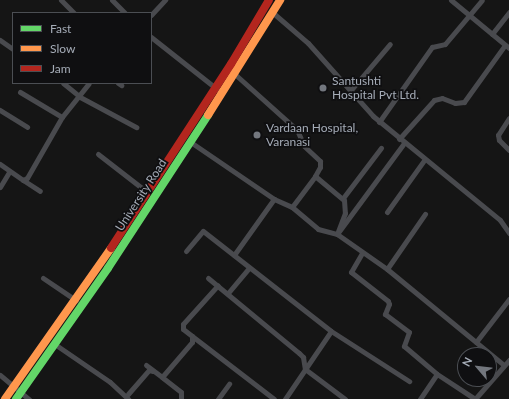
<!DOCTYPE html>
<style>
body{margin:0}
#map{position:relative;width:509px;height:399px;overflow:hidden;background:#151515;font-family:Lato,sans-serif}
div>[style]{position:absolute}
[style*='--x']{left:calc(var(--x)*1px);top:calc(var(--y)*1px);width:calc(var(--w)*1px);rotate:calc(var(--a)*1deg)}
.street>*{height:5px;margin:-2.5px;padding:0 2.5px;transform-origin:2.5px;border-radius:2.5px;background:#494a4e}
.fast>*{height:8px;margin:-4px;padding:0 4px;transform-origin:4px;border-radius:4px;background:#63d668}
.slow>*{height:8px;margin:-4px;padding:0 4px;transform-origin:4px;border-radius:4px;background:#ff974d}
.jam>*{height:8px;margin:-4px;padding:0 4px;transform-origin:4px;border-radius:4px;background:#b3261e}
.dots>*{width:11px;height:11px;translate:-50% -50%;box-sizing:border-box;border:2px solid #0f0f11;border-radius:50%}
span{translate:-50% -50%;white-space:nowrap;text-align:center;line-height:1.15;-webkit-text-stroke:3.5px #0f0f11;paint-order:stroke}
.poi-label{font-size:12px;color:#a5acb7}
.left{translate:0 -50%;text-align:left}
.street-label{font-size:12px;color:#a5acb7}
.legend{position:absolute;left:12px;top:12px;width:140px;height:72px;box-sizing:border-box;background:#0f0f11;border:1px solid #4b4e53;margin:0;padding:5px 7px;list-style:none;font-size:12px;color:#a5acb7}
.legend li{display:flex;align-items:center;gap:8px;height:20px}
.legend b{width:20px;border:1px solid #4b4e53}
.north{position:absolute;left:457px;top:347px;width:40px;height:40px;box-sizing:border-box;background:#0f0f11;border:1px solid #4b4e53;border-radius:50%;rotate:298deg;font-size:11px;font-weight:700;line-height:16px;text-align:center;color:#a5acb7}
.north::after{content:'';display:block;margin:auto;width:14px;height:18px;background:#73777e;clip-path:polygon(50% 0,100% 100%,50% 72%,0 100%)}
</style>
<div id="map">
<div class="street">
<div style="--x:61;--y:0;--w:18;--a:45"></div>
<div style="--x:112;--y:0;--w:18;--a:45"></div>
<div style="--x:451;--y:0;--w:75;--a:39.6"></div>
<div style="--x:272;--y:12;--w:48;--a:40.7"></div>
<div style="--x:308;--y:43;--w:98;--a:48.3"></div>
<div style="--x:373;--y:116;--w:164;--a:39.3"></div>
<div style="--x:500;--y:220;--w:16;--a:55"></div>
<div style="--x:151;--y:15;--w:21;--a:-47"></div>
<div style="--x:492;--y:34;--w:28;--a:-52"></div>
<div style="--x:151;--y:37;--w:90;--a:38.3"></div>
<div style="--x:0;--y:40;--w:16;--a:35"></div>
<div style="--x:228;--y:68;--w:93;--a:41.9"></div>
<div style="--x:297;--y:130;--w:17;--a:66"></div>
<div style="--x:304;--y:146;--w:22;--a:43"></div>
<div style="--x:320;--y:161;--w:6;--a:90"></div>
<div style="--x:320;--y:167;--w:10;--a:119"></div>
<div style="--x:315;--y:176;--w:38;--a:40"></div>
<div style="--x:344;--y:200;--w:13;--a:86"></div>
<div style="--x:345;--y:213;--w:22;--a:111"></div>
<div style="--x:337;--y:234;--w:61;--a:35"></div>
<div style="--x:387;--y:269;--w:151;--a:39.4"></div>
<div style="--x:63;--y:83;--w:22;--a:39"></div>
<div style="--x:80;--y:97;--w:64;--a:28.2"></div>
<div style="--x:118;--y:83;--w:4;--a:34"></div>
<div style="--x:351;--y:90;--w:60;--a:-49.7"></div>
<div style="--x:20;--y:92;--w:49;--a:30.8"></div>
<div style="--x:0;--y:110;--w:32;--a:32"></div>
<div style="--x:509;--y:118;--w:20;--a:123"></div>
<div style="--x:498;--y:135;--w:5;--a:79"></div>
<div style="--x:499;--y:140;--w:14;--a:45"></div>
<div style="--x:379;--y:122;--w:92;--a:-54.8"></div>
<div style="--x:432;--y:47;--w:13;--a:-13"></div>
<div style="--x:445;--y:44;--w:57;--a:-49.9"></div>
<div style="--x:399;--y:139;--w:52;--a:-48.1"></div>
<div style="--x:434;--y:100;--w:8;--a:-14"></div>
<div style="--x:442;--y:98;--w:14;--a:21"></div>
<div style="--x:455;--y:103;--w:9;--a:-6"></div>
<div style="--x:464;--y:102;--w:70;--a:-54.3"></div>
<div style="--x:189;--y:141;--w:103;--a:34.3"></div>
<div style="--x:274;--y:199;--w:20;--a:24"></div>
<div style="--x:292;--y:207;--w:34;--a:40"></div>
<div style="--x:318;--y:229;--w:20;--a:15"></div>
<div style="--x:337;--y:234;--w:113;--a:-53.6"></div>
<div style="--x:98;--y:154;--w:62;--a:37.8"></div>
<div style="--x:0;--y:164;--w:28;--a:35"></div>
<div style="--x:23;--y:180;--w:4;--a:-27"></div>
<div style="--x:27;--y:178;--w:70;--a:-60.2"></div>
<div style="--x:62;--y:117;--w:43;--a:-51.5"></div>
<div style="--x:23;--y:180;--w:20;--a:33"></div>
<div style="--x:0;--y:187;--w:17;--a:-59"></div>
<div style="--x:343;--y:198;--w:63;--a:-52.8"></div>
<div style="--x:292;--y:207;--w:39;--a:-53"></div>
<div style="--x:387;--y:212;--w:65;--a:-54.4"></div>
<div style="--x:186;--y:251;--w:26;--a:-50"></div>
<div style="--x:203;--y:231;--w:162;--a:38"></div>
<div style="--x:331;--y:331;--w:93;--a:32.7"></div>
<div style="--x:362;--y:253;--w:22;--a:120"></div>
<div style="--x:351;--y:272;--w:47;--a:38.1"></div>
<div style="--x:388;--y:301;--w:3;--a:72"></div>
<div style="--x:389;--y:304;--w:11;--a:112"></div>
<div style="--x:385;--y:314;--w:30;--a:37"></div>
<div style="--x:409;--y:332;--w:15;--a:110"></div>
<div style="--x:404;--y:346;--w:43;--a:40.3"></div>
<div style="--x:437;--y:374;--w:45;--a:33.3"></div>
<div style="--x:234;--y:255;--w:69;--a:-54.5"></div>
<div style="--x:387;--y:269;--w:67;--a:-55.4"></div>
<div style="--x:43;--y:278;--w:40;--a:34"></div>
<div style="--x:208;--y:278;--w:118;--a:39.5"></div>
<div style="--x:299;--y:353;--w:6;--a:45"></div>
<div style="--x:303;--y:357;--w:12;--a:81"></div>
<div style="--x:305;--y:369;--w:50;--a:36.9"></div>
<div style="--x:228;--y:293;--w:33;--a:-50"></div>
<div style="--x:192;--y:336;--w:103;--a:37.5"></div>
<div style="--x:476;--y:342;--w:54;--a:-52.5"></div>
<div style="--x:56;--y:345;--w:65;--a:34.4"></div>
<div style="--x:110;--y:382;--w:25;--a:43"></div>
<div style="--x:146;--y:365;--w:20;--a:37"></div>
<div style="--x:0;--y:375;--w:38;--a:40"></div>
<div style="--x:128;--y:394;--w:32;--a:-49"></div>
<div style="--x:149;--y:370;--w:4;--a:14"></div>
<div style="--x:181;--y:399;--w:7;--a:-90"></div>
<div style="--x:181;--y:392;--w:24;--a:-142"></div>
<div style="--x:162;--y:377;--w:46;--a:-49.4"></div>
<div style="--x:192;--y:342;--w:6;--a:-90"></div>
<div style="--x:192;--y:336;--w:11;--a:-142"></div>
<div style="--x:183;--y:329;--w:5;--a:-90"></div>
<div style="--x:183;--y:324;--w:52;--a:-48.1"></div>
<div style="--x:218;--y:399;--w:19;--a:-54"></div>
<div style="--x:285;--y:399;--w:82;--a:-55.9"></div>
<div style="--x:420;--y:399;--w:30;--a:-56"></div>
<div style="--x:475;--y:399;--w:52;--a:-48.9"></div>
</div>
<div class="fast">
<div style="--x:16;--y:399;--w:160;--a:-54.9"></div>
<div style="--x:108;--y:268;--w:183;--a:-56.8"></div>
</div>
<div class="slow">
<div style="--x:208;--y:115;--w:136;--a:-57.9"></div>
<div style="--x:5;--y:399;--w:184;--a:-54.9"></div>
</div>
<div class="jam">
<div style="--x:111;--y:248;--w:220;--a:-56.9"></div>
<div style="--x:231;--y:64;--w:74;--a:-59.3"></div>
</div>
<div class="dots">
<div style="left:323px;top:88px;background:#73777e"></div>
<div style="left:257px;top:135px;background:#73777e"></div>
</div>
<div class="poi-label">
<span class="left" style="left:332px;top:88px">Santushti<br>Hospital Pvt Ltd.</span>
<span class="left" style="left:266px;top:135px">Vardaan Hospital,<br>Varanasi</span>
</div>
<div class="street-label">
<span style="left:141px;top:195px;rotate:-57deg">University Road</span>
</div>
<ul class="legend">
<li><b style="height:5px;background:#63d668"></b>Fast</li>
<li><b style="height:5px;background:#ff974d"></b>Slow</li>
<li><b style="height:5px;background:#b3261e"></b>Jam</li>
</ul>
<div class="north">N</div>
</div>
